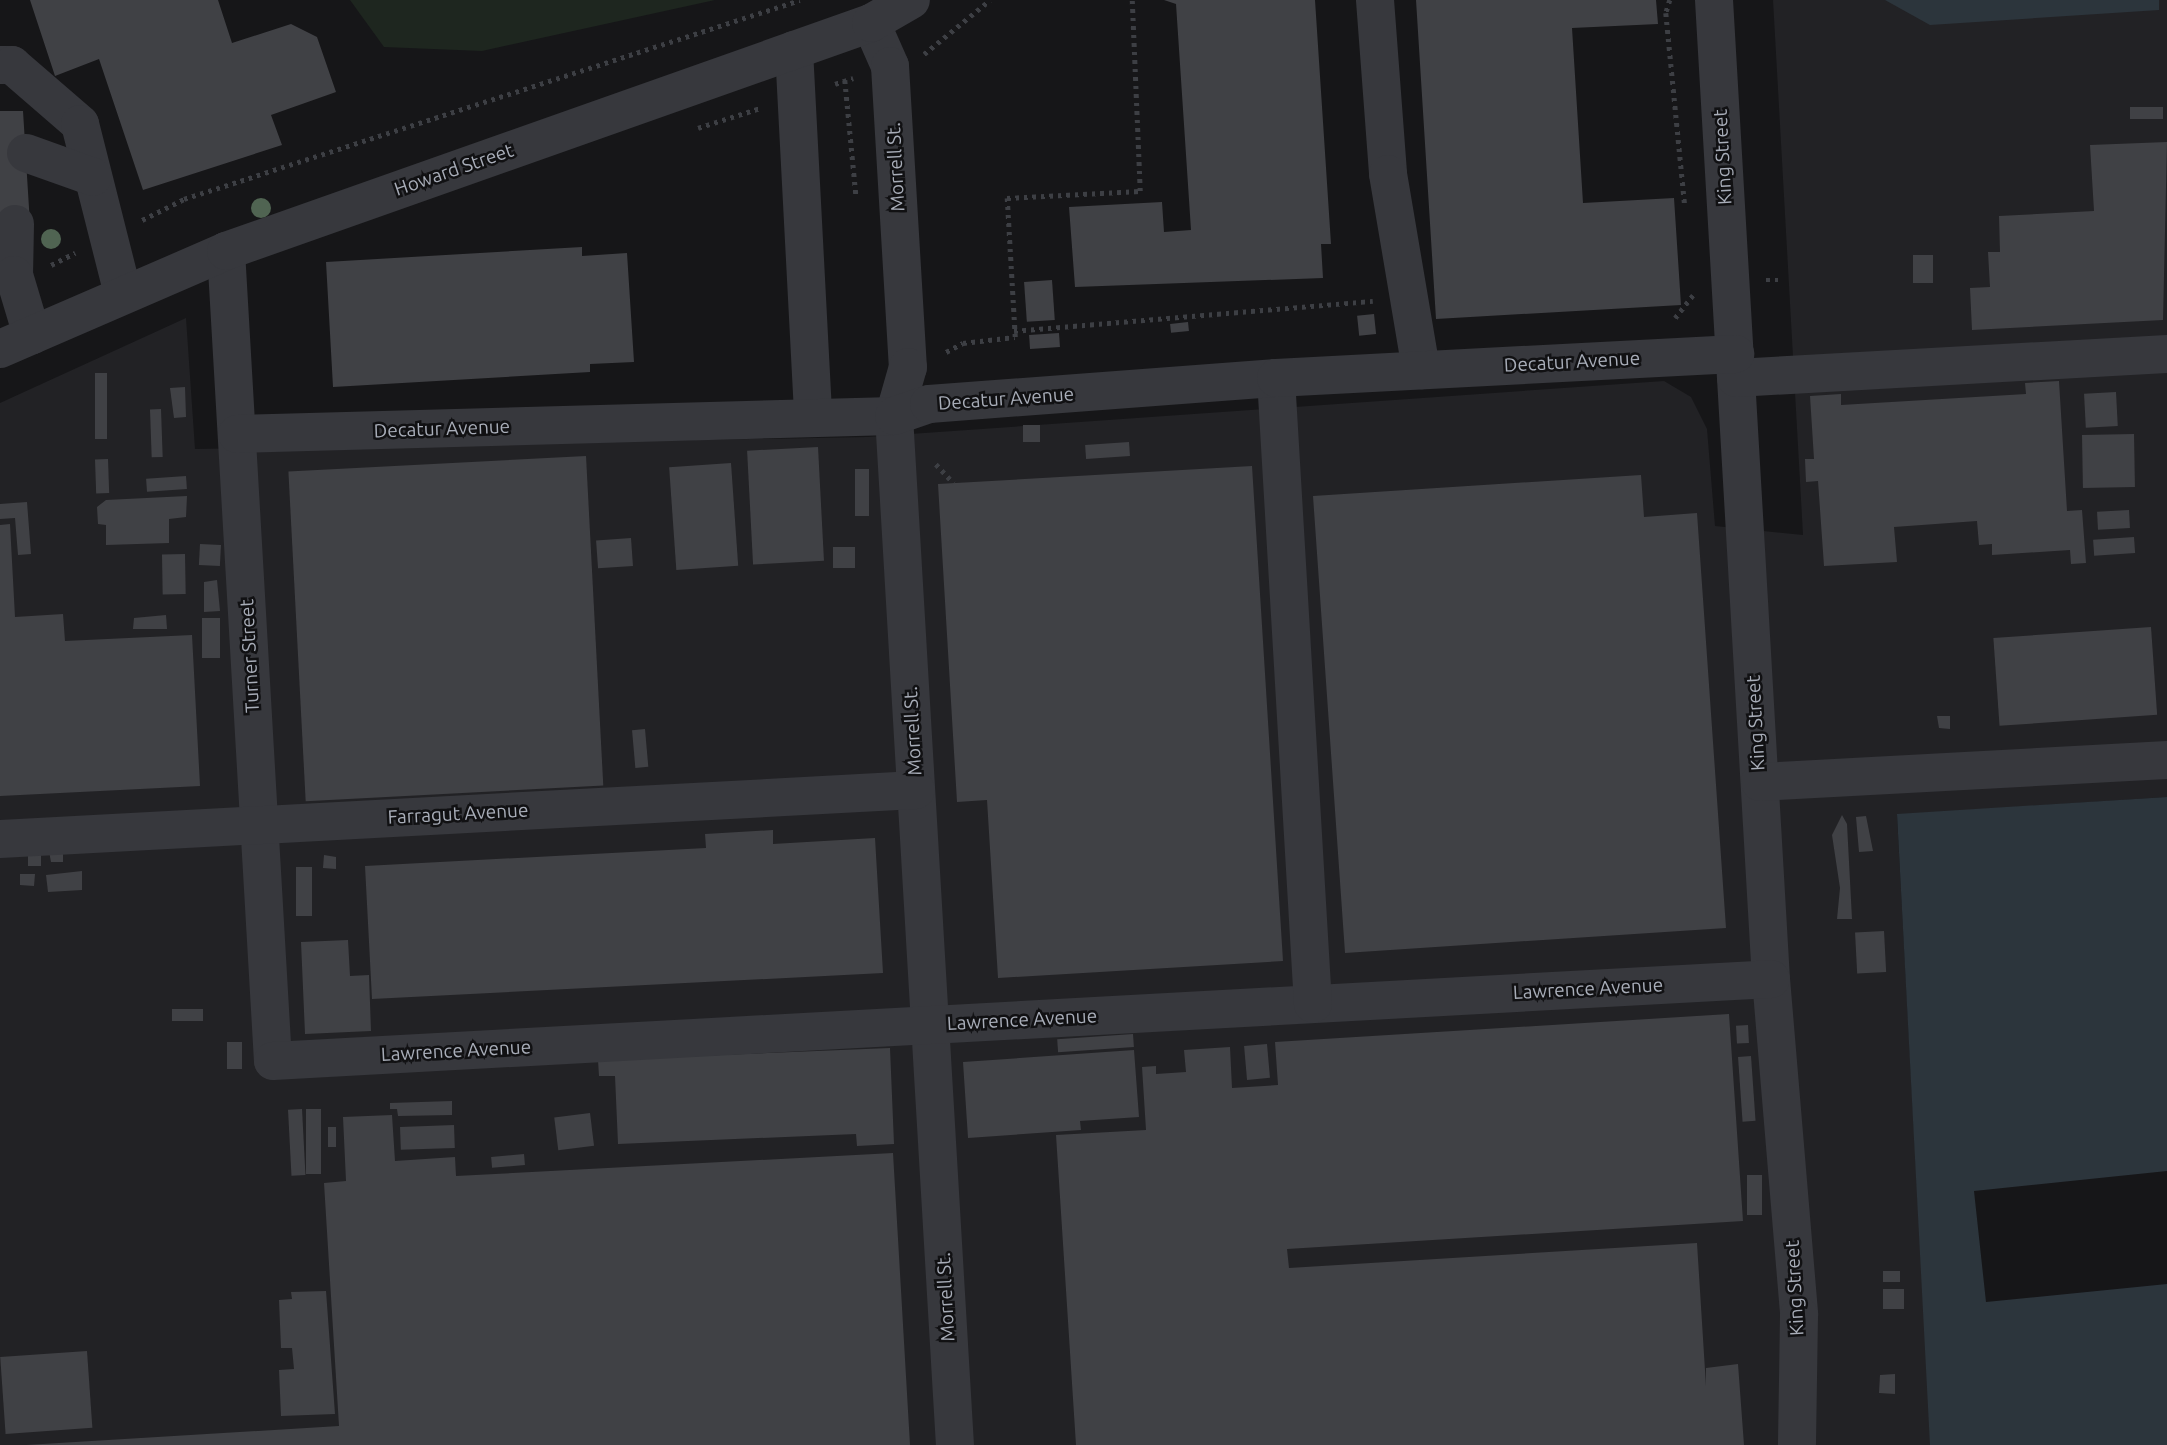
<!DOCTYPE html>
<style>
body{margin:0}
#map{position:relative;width:2167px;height:1445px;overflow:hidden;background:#161618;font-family:Ubuntu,sans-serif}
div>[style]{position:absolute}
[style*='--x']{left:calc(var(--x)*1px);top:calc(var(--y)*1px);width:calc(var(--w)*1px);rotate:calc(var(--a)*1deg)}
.built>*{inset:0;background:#222225}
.green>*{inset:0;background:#1e261f}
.water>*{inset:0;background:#2c353c}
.building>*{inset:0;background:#404145;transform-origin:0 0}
.path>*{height:4.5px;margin-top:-2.25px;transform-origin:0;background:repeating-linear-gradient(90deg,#3d3f44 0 3.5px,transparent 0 8.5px)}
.minor>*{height:38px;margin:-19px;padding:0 19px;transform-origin:19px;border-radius:19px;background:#37383d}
.trees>*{width:20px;height:20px;margin:-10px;border-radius:50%;background:#506452}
span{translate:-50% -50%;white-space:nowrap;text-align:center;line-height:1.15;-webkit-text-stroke:5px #111113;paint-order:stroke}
.street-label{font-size:19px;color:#a8adb8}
</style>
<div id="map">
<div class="built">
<div style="clip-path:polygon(1773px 0,2167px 0,2167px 797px,1897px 815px,1931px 1445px,0 1445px,0 403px,186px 318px,195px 449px,867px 437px,1664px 381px,1691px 397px,1707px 429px,1715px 526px,1803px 535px)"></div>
</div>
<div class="green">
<div style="clip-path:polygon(350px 0,715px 0,482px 51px,384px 47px)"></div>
</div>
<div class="water">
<div style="clip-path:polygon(1885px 0,2159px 0,2159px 10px,1930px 25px)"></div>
<div style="clip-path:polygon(2167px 797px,2167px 1171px,1974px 1191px,1986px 1302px,2167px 1284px,2167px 1445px,1930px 1445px,1897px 814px)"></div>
</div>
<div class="building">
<div style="clip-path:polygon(30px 0,218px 0,232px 43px,291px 24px,317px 37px,336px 92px,271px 115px,282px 145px,143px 190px,99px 59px,55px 76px)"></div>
<div style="clip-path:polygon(1164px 0,1315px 0,1331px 244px,1321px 244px,1323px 278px,1075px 287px,1069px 207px,1162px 202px,1164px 232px,1191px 230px,1176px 4px)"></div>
<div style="clip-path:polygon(1416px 0,1656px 0,1658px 24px,1572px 28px,1583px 203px,1674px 198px,1681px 305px,1436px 319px)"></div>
<div style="left:2130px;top:107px;width:33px;height:12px"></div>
<div style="clip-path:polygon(0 111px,23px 111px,30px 224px,0 224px)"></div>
<div style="clip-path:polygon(2167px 142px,2163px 320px,1972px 330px,1970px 288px,1990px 287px,1988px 252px,2000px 252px,1999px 216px,2094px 211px,2090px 145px)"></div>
<div style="clip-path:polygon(582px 247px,582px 256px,627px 253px,634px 362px,590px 364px,590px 372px,333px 387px,326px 262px)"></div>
<div style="left:1913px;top:255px;width:20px;height:28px"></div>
<div style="left:1052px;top:280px;width:40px;height:28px;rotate:86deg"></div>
<div style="left:1374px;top:314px;width:20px;height:17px;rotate:84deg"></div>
<div style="left:1188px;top:322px;width:9px;height:18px;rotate:84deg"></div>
<div style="left:1059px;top:333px;width:14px;height:30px;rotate:86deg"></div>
<div style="left:107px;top:373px;width:66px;height:12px;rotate:90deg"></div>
<div style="clip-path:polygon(2059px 381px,2067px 511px,2082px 510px,2086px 563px,2071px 564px,2070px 550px,1992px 555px,1992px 544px,1979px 545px,1977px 521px,1894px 527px,1897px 562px,1824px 566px,1818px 481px,1806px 482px,1805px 459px,1814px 459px,1810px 396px,1841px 394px,1841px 405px,2026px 394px,2025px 383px)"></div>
<div style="clip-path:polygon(185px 387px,186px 417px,174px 418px,170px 388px)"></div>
<div style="left:2116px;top:392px;width:34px;height:32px;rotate:87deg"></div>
<div style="left:161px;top:409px;width:48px;height:11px;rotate:88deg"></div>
<div style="left:1023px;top:425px;width:17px;height:17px"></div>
<div style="left:2134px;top:434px;width:53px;height:52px;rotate:89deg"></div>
<div style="left:1129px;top:442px;width:14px;height:44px;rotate:86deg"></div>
<div style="left:818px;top:447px;width:114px;height:71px;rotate:87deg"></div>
<div style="left:586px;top:456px;width:330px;height:298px;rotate:87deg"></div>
<div style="left:108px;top:459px;width:34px;height:13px;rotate:88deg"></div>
<div style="left:731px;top:463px;width:103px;height:62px;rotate:86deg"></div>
<div style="clip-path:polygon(1252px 466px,1283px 961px,998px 978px,987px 800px,957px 802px,938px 484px)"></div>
<div style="left:855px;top:469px;width:14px;height:47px"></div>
<div style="clip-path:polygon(1641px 475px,1644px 517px,1697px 513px,1726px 928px,1345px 953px,1313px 496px)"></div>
<div style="left:186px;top:476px;width:13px;height:40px;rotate:86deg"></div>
<div style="clip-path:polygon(187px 496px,186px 517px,169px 519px,169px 543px,106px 545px,106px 525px,98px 524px,97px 507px,106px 500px)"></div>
<div style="clip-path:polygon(27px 502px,31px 554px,18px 555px,15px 518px,0 519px,0 504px)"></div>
<div style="left:2129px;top:510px;width:18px;height:32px;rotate:87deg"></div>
<div style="clip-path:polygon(10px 524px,15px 617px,63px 614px,65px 641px,192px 635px,200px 786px,0 796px,0 525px)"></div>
<div style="left:2134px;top:537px;width:16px;height:41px;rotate:86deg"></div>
<div style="left:631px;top:538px;width:28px;height:35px;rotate:86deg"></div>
<div style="left:200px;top:544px;width:21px;height:21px;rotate:3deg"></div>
<div style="left:833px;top:547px;width:22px;height:21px"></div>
<div style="left:185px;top:554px;width:40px;height:23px;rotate:89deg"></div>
<div style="clip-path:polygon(217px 580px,220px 611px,204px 612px,204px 582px)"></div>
<div style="clip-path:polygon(166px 615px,167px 629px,133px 629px,134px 618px)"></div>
<div style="left:202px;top:618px;width:18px;height:40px"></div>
<div style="left:2151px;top:627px;width:88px;height:158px;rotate:86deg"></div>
<div style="clip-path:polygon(1937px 716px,1950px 716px,1950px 729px,1939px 728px)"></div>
<div style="left:645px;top:729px;width:38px;height:13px;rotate:85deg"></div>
<div style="clip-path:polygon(1842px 815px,1847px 824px,1852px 919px,1837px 919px,1840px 888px,1832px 835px)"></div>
<div style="clip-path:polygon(1866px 816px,1873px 851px,1859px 852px,1856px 817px)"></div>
<div style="clip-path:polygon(773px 830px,773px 844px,875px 838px,883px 973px,372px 999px,365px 866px,706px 848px,705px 834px)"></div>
<div style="clip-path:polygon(63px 850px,63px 862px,51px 862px,49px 851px)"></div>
<div style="left:28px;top:853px;width:13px;height:13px"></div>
<div style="clip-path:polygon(324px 855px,336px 857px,336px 869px,323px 868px)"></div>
<div style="left:296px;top:867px;width:16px;height:49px"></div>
<div style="clip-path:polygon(82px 871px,82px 890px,48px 892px,46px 875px)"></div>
<div style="clip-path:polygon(20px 874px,35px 874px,34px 886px,20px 885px)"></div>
<div style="left:1884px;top:931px;width:41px;height:29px;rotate:87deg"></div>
<div style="clip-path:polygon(348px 940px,350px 976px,369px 975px,371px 1031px,305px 1034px,301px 942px)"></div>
<div style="left:172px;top:1009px;width:31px;height:12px"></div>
<div style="clip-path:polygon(1729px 1014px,1743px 1221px,1287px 1249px,1289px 1268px,1697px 1243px,1706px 1386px,1706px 1368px,1738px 1364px,1744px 1445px,1076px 1445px,1056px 1135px,1146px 1130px,1142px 1067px,1156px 1066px,1156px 1074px,1186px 1072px,1184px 1050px,1230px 1047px,1232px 1088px,1278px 1085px,1275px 1042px)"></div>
<div style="left:1748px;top:1025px;width:18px;height:12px;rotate:87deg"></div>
<div style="left:1133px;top:1034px;width:13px;height:76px;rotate:86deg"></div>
<div style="left:242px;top:1042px;width:27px;height:15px;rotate:90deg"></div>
<div style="left:1267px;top:1044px;width:34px;height:23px;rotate:85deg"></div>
<div style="clip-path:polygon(890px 1048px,894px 1144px,857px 1146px,856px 1134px,618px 1144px,615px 1076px,599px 1076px,598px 1060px)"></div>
<div style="clip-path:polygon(1134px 1050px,1139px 1117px,1080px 1121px,1081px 1130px,968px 1138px,963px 1062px)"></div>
<div style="left:1751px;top:1056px;width:65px;height:13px;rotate:86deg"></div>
<div style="clip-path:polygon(452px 1101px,452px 1115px,398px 1116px,397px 1109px,390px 1109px,390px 1103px)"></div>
<div style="left:302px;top:1109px;width:66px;height:14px;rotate:87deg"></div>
<div style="left:306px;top:1109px;width:15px;height:65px"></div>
<div style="left:590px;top:1113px;width:33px;height:36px;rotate:83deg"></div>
<div style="clip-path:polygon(392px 1115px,395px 1161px,455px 1157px,456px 1176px,893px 1153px,910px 1445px,26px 1445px,339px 1426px,324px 1183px,346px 1181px,343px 1117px)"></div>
<div style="left:454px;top:1125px;width:23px;height:54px;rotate:88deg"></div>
<div style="left:328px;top:1127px;width:8px;height:20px"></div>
<div style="left:524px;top:1154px;width:11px;height:33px;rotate:85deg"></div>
<div style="left:1747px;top:1175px;width:15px;height:40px"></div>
<div style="left:1883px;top:1271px;width:17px;height:11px"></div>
<div style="left:1904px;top:1289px;width:20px;height:21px;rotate:90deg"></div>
<div style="clip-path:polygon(326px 1291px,335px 1414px,281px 1416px,279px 1370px,294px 1369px,292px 1348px,281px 1348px,279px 1300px,292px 1299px,291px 1292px)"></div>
<div style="left:87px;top:1351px;width:77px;height:87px;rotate:86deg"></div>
<div style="clip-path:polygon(1895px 1374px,1895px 1394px,1879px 1393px,1880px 1375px)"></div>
</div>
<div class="path">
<div style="--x:1670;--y:0;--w:14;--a:107"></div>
<div style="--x:1666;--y:13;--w:195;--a:84.4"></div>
<div style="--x:924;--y:54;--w:85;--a:-39.3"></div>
<div style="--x:845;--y:80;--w:115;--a:84.5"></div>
<div style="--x:835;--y:84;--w:19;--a:-18"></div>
<div style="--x:698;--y:128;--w:65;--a:-17.9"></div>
<div style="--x:142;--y:220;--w:47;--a:-26.6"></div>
<div style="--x:184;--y:199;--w:647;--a:-17.9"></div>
<div style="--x:51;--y:265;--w:27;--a:-27"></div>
<div style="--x:1766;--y:280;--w:12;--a:0"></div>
<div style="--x:1675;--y:318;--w:29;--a:-52"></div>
<div style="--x:1014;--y:331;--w:360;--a:-4.8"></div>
<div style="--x:946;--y:352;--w:19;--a:-28"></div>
<div style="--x:963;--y:343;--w:52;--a:-6.6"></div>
<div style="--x:1015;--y:337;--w:139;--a:-93.3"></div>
<div style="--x:1007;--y:198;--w:133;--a:-3"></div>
<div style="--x:1140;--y:191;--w:191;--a:-92.4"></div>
<div style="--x:936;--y:464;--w:26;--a:47"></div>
</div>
<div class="minor">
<div style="--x:1375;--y:0;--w:174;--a:85.7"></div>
<div style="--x:1388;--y:174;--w:199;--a:80.4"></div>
<div style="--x:1714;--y:0;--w:981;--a:86.67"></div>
<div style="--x:1771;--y:979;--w:337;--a:85.2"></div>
<div style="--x:1799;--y:1315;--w:130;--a:90.9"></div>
<div style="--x:871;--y:23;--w:47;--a:66.2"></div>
<div style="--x:890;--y:66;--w:302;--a:86.6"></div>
<div style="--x:908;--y:367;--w:51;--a:105.9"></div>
<div style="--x:894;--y:416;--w:1031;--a:86.61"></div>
<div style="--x:794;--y:50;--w:368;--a:87"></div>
<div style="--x:0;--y:65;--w:12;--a:0"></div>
<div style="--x:12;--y:65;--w:90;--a:40.9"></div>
<div style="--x:80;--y:124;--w:175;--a:75.8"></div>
<div style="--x:26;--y:153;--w:71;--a:19.7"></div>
<div style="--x:15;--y:224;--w:51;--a:91.1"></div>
<div style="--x:14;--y:275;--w:63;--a:73.3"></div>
<div style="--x:226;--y:251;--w:811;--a:86.68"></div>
<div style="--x:273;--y:1061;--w:1500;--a:-3.13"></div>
<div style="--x:0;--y:349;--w:246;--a:-23.4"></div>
<div style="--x:226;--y:251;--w:684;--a:-19.47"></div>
<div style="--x:871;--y:23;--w:46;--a:-29.9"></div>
<div style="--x:1276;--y:378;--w:627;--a:86.62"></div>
<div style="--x:1736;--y:378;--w:432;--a:-3.2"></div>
<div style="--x:237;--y:434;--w:657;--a:-1.57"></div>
<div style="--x:894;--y:416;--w:37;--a:-19"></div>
<div style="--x:929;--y:404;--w:348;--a:-4.3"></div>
<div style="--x:1276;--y:378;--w:460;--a:-3"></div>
<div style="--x:1760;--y:782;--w:408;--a:-3.1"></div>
<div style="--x:0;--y:839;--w:917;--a:-3.06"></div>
</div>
<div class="trees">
<div style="left:261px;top:208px"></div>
<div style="left:51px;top:239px"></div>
</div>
<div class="street-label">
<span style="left:1723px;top:157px;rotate:-93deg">King Street</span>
<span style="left:896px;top:167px;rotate:-93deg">Morrell St.</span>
<span style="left:454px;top:170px;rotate:-19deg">Howard Street</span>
<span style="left:1572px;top:362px;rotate:-3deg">Decatur Avenue</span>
<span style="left:1006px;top:399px;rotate:-4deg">Decatur Avenue</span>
<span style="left:442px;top:429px;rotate:-2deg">Decatur Avenue</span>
<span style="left:250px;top:656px;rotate:-93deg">Turner Street</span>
<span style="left:1756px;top:723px;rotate:-93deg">King Street</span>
<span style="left:913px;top:731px;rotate:-93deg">Morrell St.</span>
<span style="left:458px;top:814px;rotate:-3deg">Farragut Avenue</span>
<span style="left:1588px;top:989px;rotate:-3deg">Lawrence Avenue</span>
<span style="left:1022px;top:1020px;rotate:-3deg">Lawrence Avenue</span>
<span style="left:456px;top:1051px;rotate:-3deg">Lawrence Avenue</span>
<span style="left:1795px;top:1288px;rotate:-93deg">King Street</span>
<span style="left:946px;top:1297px;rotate:-93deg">Morrell St.</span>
</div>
</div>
